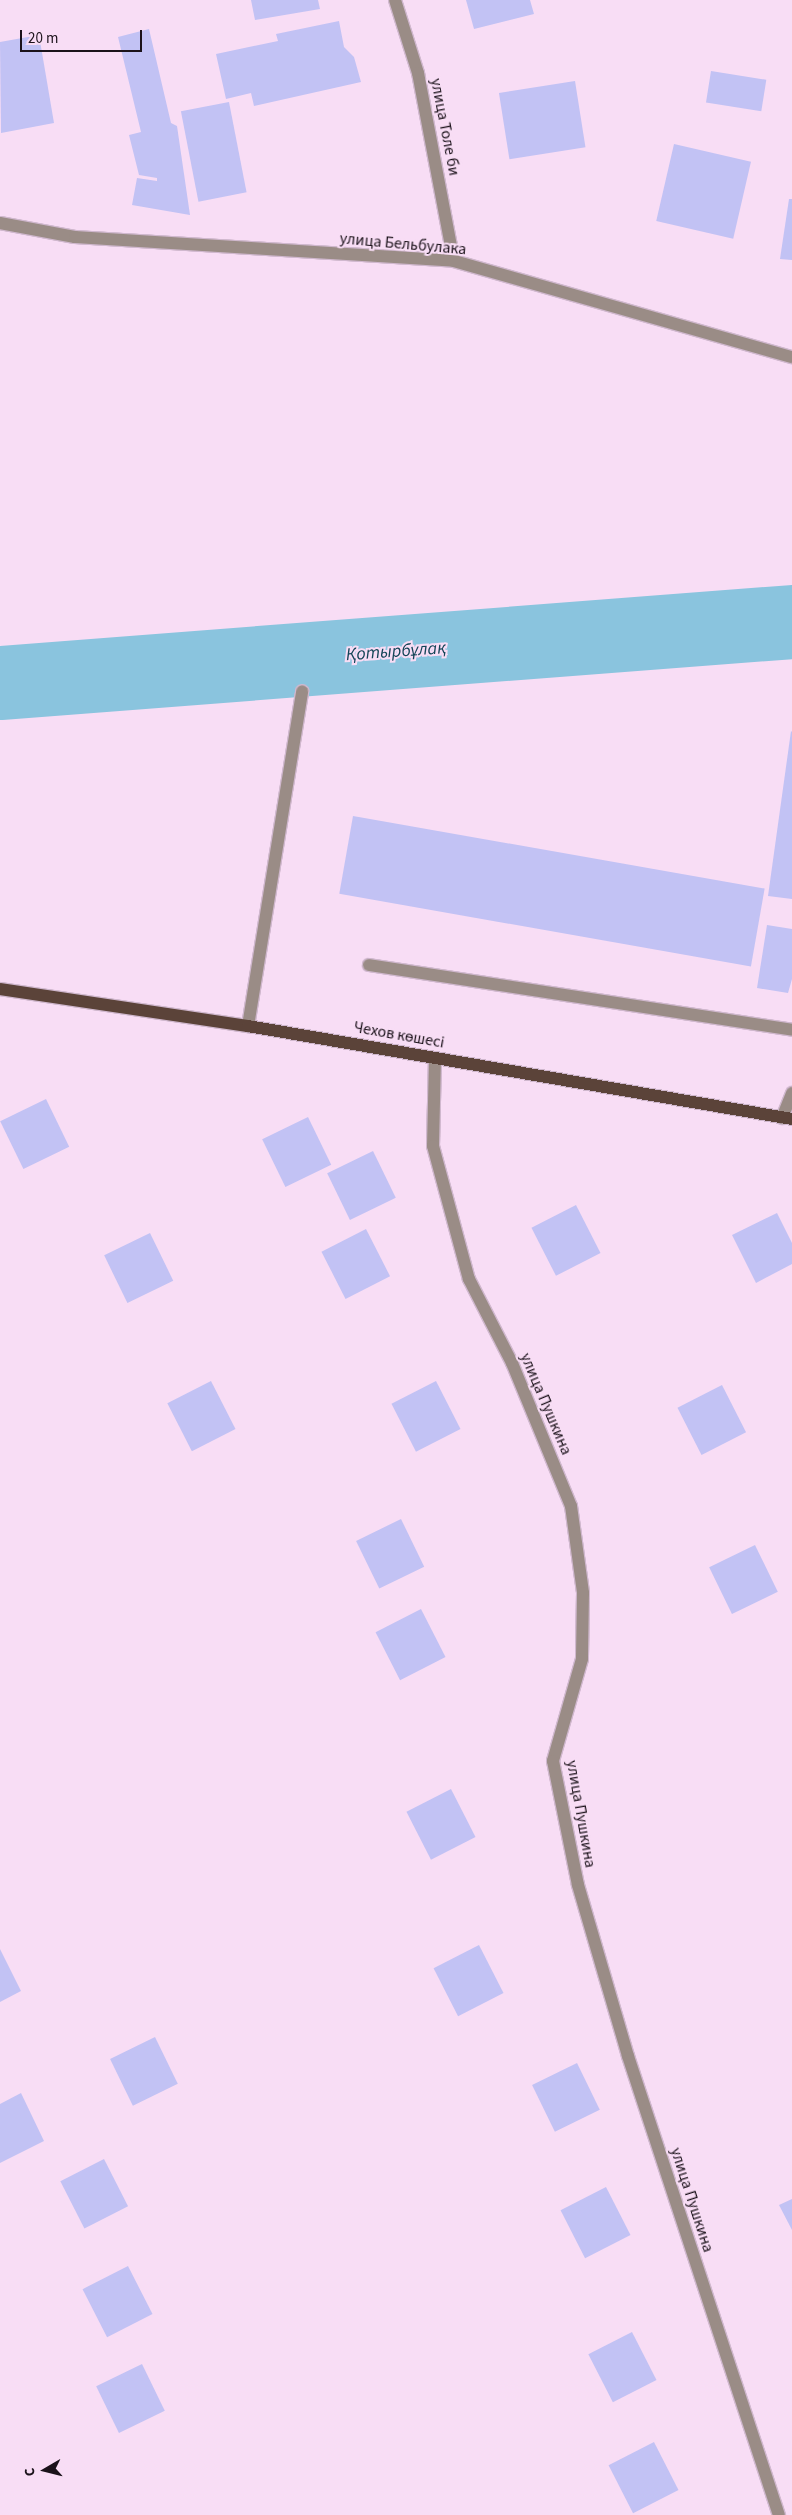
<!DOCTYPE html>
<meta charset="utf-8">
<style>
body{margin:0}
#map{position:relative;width:792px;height:2515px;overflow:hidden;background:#f8ddf5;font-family:"Source Sans 3",sans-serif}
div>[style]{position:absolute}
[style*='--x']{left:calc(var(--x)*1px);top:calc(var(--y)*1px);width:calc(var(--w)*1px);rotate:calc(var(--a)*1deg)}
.river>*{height:74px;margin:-37px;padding:0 37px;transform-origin:37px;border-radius:37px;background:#8ac4de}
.building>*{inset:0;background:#c2c2f4;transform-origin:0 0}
.roads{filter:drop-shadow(1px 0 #d0b8ce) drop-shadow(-1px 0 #d0b8ce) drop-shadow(0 1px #d0b8ce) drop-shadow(0 -1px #d0b8ce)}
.minor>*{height:12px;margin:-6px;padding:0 6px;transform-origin:6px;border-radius:6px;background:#9a8c86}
.major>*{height:12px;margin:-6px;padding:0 6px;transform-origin:6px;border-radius:6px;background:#5b4339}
span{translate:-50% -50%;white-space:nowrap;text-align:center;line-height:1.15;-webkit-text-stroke:4px #f8ddf5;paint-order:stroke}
.street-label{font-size:16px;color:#1b121a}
.water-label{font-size:18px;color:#134457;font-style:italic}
.north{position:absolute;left:20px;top:2445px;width:50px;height:50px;-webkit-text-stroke:4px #f8ddf5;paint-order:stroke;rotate:262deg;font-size:14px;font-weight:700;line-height:20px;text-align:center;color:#1b121a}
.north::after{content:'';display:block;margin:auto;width:18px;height:22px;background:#1b121a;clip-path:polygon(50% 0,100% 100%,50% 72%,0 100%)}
.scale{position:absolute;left:20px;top:30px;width:122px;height:22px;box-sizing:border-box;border:2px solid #1b121a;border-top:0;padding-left:6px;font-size:15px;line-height:18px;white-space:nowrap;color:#1b121a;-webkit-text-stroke:4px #f8ddf5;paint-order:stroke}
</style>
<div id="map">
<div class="river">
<div style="--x:0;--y:683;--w:794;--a:-4.4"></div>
</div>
<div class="building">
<div style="clip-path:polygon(251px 0,318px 0,320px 9px,255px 20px)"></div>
<div style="clip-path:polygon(466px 0,530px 0,534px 14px,474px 29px)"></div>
<div style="clip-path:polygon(339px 21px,344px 47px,354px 57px,361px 82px,254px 106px,251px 93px,226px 99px,216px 54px,278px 41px,276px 34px)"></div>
<div style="clip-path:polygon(149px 29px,171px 123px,177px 126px,190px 215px,132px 205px,137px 178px,157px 181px,157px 178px,139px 175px,129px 135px,141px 132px,118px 37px)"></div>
<div style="clip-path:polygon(39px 35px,54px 123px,1px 133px,0 42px)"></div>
<div style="left:711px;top:71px;width:56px;height:32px;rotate:9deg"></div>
<div style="left:575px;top:81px;width:67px;height:77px;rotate:81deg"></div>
<div style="left:229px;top:102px;width:92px;height:49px;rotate:79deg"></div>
<div style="left:674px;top:144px;width:79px;height:79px;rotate:13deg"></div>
<div style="clip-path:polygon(789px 199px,792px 199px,792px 260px,780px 259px)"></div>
<div style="clip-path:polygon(791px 731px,792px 732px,792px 899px,768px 896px)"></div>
<div style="left:353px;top:816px;width:418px;height:79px;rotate:10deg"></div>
<div style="clip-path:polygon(767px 925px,792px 929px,792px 979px,788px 993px,757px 988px)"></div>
<div style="left:46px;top:1099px;width:53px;height:51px;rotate:64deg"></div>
<div style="left:308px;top:1117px;width:53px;height:51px;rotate:64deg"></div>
<div style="left:373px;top:1151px;width:52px;height:51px;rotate:64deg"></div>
<div style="left:576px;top:1205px;width:54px;height:50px;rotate:63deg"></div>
<div style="clip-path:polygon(777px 1213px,792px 1243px,792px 1264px,756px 1283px,732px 1235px)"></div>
<div style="left:366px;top:1229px;width:53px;height:50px;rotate:63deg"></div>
<div style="left:150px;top:1233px;width:53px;height:51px;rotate:64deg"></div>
<div style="left:211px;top:1381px;width:54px;height:49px;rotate:63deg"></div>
<div style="left:436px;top:1381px;width:54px;height:50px;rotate:63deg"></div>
<div style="left:722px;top:1385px;width:53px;height:50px;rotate:63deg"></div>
<div style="left:401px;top:1519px;width:53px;height:50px;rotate:64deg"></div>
<div style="left:755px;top:1545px;width:52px;height:51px;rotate:64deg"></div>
<div style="left:421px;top:1609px;width:54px;height:51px;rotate:63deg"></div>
<div style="left:451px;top:1789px;width:54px;height:50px;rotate:63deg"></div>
<div style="left:479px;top:1945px;width:54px;height:51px;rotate:63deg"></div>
<div style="clip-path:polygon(0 1949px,21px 1991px,0 2002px)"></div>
<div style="left:155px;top:2037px;width:52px;height:50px;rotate:64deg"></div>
<div style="left:577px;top:2063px;width:52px;height:50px;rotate:64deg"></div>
<div style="clip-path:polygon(21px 2093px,44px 2141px,0 2163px,0 2104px)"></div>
<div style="left:104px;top:2159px;width:53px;height:49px;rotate:63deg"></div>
<div style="left:606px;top:2187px;width:54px;height:51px;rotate:63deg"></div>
<div style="clip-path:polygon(792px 2199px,792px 2230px,779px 2205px)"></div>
<div style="left:128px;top:2266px;width:54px;height:51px;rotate:63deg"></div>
<div style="left:632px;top:2332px;width:54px;height:49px;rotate:63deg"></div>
<div style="left:142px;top:2364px;width:52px;height:51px;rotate:64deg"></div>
<div style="left:654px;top:2442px;width:54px;height:51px;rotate:63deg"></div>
</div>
<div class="roads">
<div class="minor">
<div style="--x:395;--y:0;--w:77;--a:72.5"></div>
<div style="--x:418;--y:73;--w:191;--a:79.2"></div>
<div style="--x:0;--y:223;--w:76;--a:10.6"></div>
<div style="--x:75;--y:237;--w:380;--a:3.6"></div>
<div style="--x:454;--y:261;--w:351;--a:15.9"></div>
<div style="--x:369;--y:965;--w:428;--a:8.7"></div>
<div style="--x:248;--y:1026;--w:339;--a:-80.8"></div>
<div style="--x:435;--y:1058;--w:88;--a:91.3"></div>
<div style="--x:433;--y:1146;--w:138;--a:74.9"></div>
<div style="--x:469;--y:1279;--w:94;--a:62.9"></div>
<div style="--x:512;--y:1363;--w:155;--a:67.6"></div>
<div style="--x:571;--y:1506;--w:88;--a:82.1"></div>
<div style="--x:583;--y:1593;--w:66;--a:90.9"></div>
<div style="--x:582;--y:1659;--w:106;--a:105.9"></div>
<div style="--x:553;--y:1761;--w:126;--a:78.6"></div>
<div style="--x:578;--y:1885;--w:178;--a:73.7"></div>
<div style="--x:628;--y:2056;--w:483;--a:71.8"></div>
<div style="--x:782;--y:1118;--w:27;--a:-68"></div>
</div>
<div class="major">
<div style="--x:0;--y:989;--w:251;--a:8.5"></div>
<div style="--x:248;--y:1026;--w:552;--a:9.7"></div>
</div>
</div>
<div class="street-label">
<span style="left:445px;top:127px;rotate:79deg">улица Толе би</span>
<span style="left:403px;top:244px;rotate:5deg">улица Бельбулака</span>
<span style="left:399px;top:1035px;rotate:10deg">Чехов көшесі</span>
<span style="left:546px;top:1404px;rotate:67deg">улица Пушкина</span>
<span style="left:581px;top:1814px;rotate:80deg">улица Пушкина</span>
<span style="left:692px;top:2200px;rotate:72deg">улица Пушкина</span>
</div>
<div class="water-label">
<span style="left:396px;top:652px;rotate:-4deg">Қотырбұлақ</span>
</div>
<div class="north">С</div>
<div class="scale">20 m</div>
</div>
